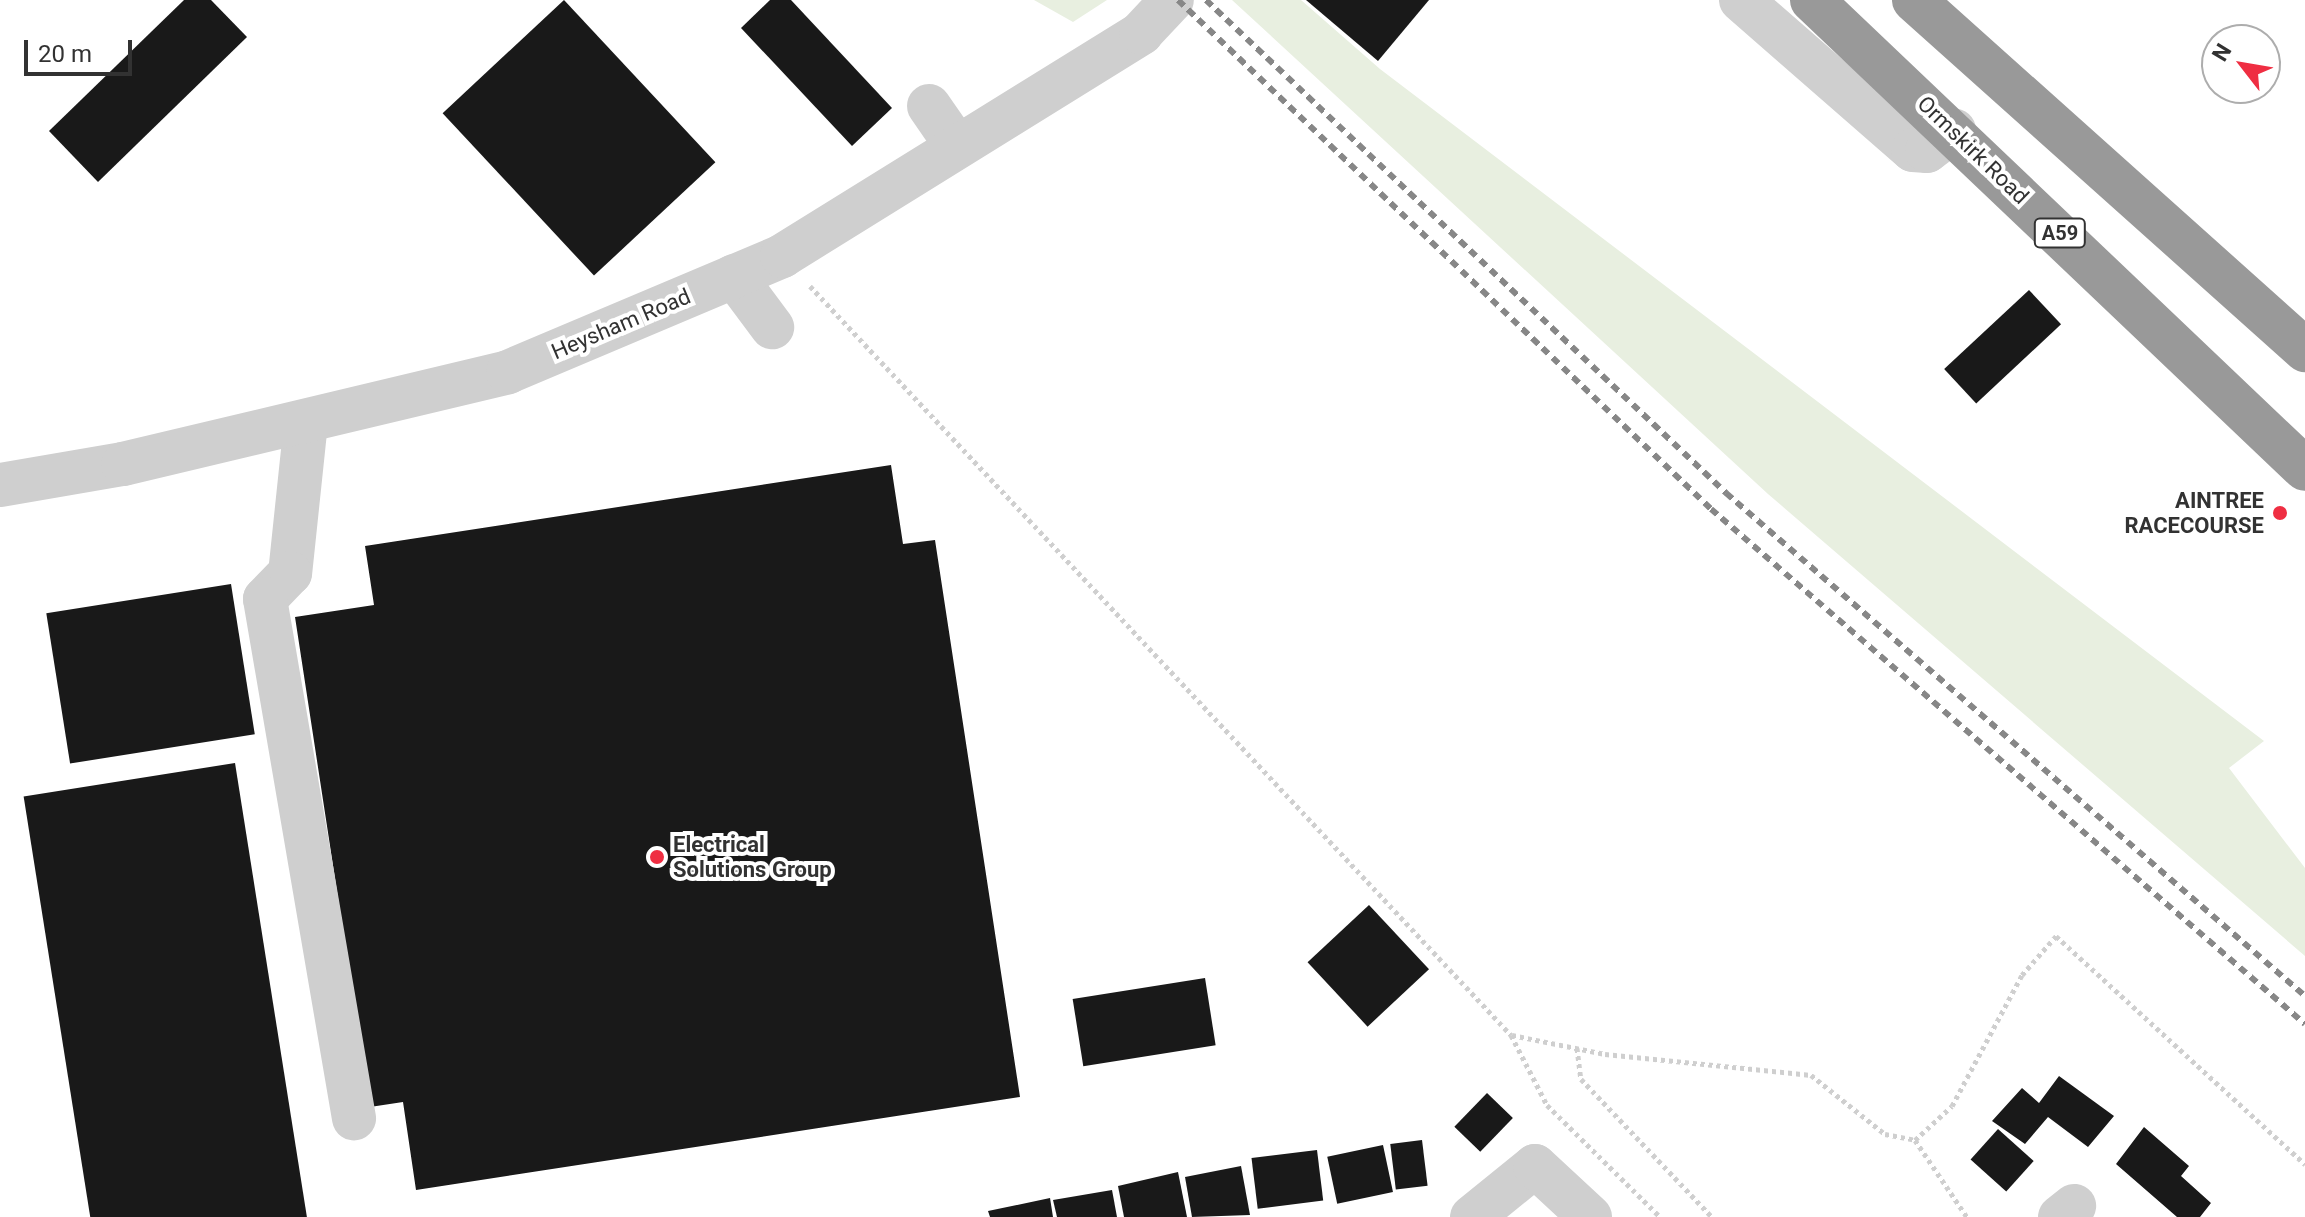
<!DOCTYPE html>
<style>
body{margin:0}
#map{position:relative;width:2305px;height:1217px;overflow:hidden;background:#fff;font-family:Roboto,sans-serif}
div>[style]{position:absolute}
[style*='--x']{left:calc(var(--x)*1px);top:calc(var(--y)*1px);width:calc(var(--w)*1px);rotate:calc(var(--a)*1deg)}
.green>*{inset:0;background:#e8efe0}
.building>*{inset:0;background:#191919;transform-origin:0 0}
.path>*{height:5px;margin-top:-2.5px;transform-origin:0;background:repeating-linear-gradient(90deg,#cfcfcf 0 4px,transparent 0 8px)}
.minor>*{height:44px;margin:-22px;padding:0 22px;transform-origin:22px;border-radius:22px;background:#cfcfcf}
.highway>*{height:44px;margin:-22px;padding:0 22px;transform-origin:22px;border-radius:22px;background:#999}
.rail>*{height:6px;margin-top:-3px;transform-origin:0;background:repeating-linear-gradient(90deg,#878787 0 8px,transparent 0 14px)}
.dots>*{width:22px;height:22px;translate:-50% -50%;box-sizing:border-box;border:4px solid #fff;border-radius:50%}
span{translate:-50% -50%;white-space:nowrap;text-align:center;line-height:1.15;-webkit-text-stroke:8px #fff;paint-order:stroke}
.shield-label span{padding:2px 6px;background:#fff;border:2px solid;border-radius:6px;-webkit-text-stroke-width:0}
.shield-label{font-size:20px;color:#323232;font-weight:700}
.street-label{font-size:22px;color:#323232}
.poi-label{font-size:22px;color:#323232;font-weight:700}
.right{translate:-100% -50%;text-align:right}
.left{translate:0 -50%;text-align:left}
.north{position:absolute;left:2201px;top:24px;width:80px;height:80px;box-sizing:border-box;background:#fff;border:2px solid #adadad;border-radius:50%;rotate:301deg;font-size:22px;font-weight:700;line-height:32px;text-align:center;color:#323232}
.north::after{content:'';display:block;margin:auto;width:28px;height:36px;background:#ef2e42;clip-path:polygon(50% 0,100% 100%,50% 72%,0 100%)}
.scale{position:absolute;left:24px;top:40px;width:108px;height:36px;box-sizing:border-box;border:4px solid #323232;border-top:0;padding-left:10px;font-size:24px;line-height:28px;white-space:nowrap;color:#323232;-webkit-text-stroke:6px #fff;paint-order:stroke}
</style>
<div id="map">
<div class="green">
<div style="clip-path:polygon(1034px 0,1107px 0,1073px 22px)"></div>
<div style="clip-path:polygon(1232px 0,1301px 0,1380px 69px,2264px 741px,2229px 768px,2305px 868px,2305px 956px,1768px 494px)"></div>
</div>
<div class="building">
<div style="clip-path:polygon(184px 0,211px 0,247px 37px,98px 182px,49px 131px)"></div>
<div style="left:564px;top:0;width:222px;height:166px;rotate:47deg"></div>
<div style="clip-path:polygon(770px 0,791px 0,892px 108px,852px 146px,741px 28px)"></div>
<div style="clip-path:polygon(1306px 0,1429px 0,1378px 61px)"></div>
<div style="left:2029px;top:290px;width:47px;height:116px;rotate:47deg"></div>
<div style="clip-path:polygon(891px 465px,903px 544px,935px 540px,1020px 1097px,416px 1190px,403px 1102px,370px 1107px,295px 617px,374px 605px,365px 546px)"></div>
<div style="left:231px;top:584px;width:152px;height:187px;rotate:81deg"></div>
<div style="left:235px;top:763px;width:460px;height:214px;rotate:81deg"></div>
<div style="left:1369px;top:905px;width:88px;height:84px;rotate:47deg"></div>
<div style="left:1205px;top:978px;width:68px;height:134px;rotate:81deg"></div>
<div style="clip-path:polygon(2059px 1076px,2114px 1116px,2088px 1147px,2048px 1117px,2025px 1144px,1992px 1121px,2022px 1088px,2039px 1103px)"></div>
<div style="left:1487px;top:1093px;width:36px;height:47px;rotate:44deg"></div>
<div style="clip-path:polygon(2144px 1127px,2189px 1166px,2181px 1176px,2211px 1203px,2200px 1217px,2177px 1217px,2116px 1164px)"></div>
<div style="left:1998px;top:1129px;width:48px;height:41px;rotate:42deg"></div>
<div style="left:1422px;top:1140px;width:46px;height:32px;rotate:83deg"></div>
<div style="left:1383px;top:1145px;width:48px;height:57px;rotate:78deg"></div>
<div style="left:1317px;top:1150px;width:51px;height:66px;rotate:83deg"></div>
<div style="clip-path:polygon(1241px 1166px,1250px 1215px,1192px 1217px,1185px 1177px)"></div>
<div style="clip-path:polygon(1178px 1172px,1187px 1217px,1124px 1217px,1118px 1186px)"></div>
<div style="clip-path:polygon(1112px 1190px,1117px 1217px,1057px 1217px,1053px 1200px)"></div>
<div style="clip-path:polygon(1050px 1198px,1053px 1217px,990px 1217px,988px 1211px)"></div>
</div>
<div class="path">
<div style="--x:810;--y:286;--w:1026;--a:46.9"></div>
<div style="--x:1511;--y:1035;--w:79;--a:62.8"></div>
<div style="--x:1547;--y:1105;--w:159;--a:44.7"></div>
<div style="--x:1512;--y:1035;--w:95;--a:11.5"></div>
<div style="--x:1605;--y:1054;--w:207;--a:5.8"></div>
<div style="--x:1811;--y:1075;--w:95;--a:38.6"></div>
<div style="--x:1885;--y:1134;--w:31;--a:11"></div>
<div style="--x:1915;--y:1140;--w:93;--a:56"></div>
<div style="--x:1577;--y:1048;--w:31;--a:83"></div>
<div style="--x:1581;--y:1079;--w:190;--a:46.5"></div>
<div style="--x:1915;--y:1140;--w:50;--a:-42.6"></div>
<div style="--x:1952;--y:1106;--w:149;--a:-61.9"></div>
<div style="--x:2022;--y:975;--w:52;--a:-48.9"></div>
<div style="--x:2056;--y:936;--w:338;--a:42.5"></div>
</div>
<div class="minor">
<div style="--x:1741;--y:0;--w:228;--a:41.1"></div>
<div style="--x:1913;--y:150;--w:14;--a:4"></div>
<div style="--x:1927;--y:151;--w:34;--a:-37"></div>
<div style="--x:929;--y:106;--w:47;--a:55.3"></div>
<div style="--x:734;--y:276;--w:64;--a:53.3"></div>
<div style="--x:306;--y:422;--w:152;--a:96"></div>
<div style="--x:290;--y:573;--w:36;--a:134"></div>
<div style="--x:265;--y:599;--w:527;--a:80.27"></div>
<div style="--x:0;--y:485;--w:125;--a:-9.7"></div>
<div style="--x:123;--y:464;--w:396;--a:-13.4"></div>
<div style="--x:508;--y:372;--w:298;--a:-22.9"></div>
<div style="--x:782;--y:256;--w:423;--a:-31.8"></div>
<div style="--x:1141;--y:33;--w:45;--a:-46.8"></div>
<div style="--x:1472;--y:1217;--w:81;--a:-39"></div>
<div style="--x:1535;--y:1166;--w:75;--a:42.8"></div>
<div style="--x:2060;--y:1217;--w:18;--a:-38"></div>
</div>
<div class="highway">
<div style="--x:1812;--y:0;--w:680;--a:43.57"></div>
<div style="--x:1914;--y:0;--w:525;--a:41.83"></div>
</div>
<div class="rail">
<div style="--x:1178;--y:0;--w:737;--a:43.68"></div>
<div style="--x:1711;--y:509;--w:786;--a:40.93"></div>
<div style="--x:1206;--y:0;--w:717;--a:43.47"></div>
<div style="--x:1726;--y:493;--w:767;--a:40.98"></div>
</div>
<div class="dots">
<div style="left:2280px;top:513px;background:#ef2e42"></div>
<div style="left:657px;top:857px;background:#ef2e42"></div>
</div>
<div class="shield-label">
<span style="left:2060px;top:233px">A59</span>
</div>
<div class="street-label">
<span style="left:1973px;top:150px;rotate:44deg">Ormskirk Road</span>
<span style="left:621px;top:324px;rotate:-23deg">Heysham Road</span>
</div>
<div class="poi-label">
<span class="right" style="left:2264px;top:513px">AINTREE<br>RACECOURSE</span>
<span class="left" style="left:673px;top:857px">Electrical<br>Solutions Group</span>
</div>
<div class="north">N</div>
<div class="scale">20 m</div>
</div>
